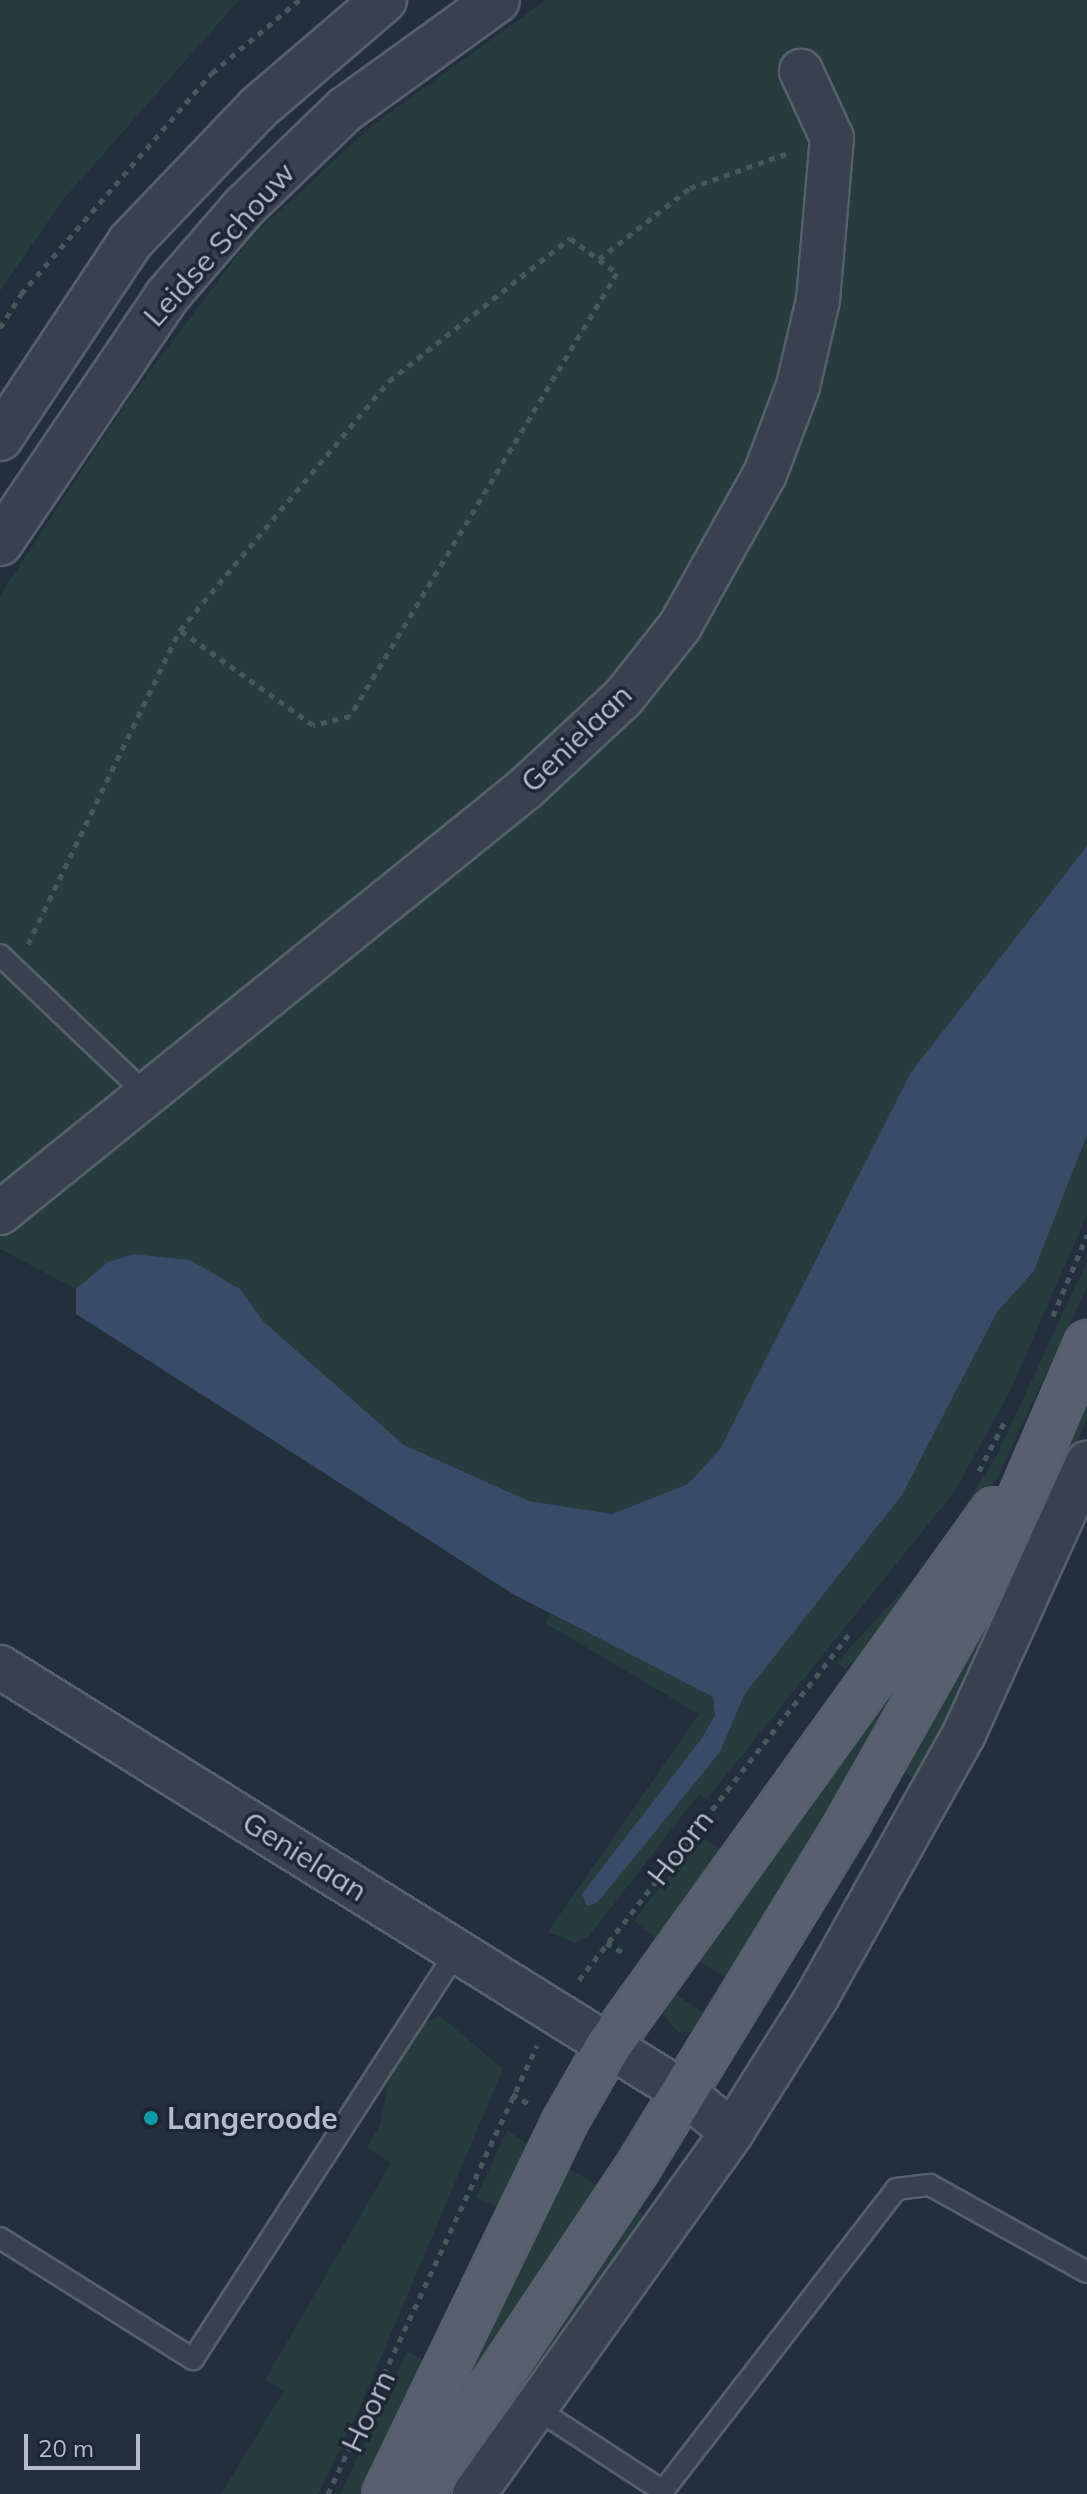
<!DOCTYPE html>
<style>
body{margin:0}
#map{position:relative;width:1087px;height:2494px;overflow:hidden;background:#242f3e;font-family:Mulish,sans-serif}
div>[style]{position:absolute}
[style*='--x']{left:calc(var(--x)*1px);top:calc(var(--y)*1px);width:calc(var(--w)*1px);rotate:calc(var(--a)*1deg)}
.green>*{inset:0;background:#263c3f;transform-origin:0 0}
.water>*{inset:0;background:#394c67}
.path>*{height:5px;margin-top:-2.5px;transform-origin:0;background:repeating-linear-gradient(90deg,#44595c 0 6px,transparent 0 12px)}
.roads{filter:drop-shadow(2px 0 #565f6c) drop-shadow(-2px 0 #565f6c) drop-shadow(0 2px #565f6c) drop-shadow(0 -2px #565f6c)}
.service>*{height:20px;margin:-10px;padding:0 10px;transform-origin:10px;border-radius:10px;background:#38414e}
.minor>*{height:42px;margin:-21px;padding:0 21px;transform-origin:21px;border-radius:21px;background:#38414e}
.tertiary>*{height:44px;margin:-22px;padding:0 22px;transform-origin:22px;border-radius:22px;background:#38414e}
.primary>*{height:44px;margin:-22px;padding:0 22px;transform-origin:22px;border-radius:22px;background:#56606e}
.dots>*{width:22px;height:22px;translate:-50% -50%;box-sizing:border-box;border:4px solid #1d2633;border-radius:50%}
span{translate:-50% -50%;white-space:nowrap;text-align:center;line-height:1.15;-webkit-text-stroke:7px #1d2633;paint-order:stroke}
.street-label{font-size:30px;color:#b4bcc9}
.poi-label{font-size:30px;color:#b4bcc9;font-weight:700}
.left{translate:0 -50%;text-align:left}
.scale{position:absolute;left:24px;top:2434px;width:116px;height:36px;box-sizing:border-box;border:4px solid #b4bcc9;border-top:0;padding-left:10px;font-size:24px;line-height:28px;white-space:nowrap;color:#b4bcc9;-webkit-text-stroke:6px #1d2633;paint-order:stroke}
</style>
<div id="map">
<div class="green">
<div style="clip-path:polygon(0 0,239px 0,62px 201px,0 291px)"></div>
<div style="clip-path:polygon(546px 0,1087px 0,1087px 846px,911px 1072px,720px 1449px,688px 1484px,612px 1514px,529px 1501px,404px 1445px,264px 1322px,240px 1289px,190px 1260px,134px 1254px,108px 1263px,76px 1289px,0 1249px,0 596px,124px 406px,252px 236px,373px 125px)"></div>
<div style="clip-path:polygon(1087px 1135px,1087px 1214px,1011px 1389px,955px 1491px,706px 1800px,699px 1794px,589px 1936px,576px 1943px,548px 1932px,699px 1714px,545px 1623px,551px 1614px,713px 1697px,715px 1714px,702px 1738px,583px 1901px,593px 1906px,720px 1752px,744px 1695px,902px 1495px,997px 1312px,1034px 1271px)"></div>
<div style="clip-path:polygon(1087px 1261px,1087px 1287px,997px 1478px,911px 1610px,845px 1669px,836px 1663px,930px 1561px,997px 1455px)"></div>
<div style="clip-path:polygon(1087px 1395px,1087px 1420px,1026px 1557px,925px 1774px,913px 1778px,897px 1768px)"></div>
<div style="clip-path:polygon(963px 1573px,739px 1986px,684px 1952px)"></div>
<div style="left:701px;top:1835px;width:31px;height:109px;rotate:38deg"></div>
<div style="clip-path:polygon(664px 1987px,717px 2021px,699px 2032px,678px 2032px,660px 2011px)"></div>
<div style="clip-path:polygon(440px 2016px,503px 2069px,357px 2414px,318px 2494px,221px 2494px,284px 2391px,265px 2380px,391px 2163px,367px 2147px,380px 2125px,393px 2059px,414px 2027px)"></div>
<div style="clip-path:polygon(507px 2130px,536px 2149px,500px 2208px,476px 2198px)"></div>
<div style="clip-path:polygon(560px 2163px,608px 2192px,408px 2494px)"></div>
<div style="clip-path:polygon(628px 2205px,648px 2218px,456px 2494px,436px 2494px)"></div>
<div style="clip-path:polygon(407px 2352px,425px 2361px,370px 2494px,340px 2494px)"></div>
</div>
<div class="water">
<div style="clip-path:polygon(1087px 846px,1087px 1135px,1034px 1271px,997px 1312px,902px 1495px,744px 1695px,720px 1752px,597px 1903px,587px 1906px,582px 1894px,702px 1738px,715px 1715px,713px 1697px,513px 1594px,76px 1314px,76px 1289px,108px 1262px,134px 1254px,190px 1260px,240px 1289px,264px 1322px,404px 1445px,529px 1501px,612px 1514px,688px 1484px,720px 1449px,911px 1072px)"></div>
</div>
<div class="path">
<div style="--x:599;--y:259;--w:115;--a:-38"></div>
<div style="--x:690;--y:188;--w:107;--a:-19.6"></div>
<div style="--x:0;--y:328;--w:40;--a:-58"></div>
<div style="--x:21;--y:294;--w:292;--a:-49.2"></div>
<div style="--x:212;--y:73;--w:114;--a:-40"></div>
<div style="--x:28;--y:944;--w:349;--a:-64.2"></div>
<div style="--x:180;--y:630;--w:325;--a:-50"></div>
<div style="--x:389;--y:381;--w:231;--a:-38.3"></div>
<div style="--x:570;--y:238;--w:59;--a:36.7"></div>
<div style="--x:617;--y:273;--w:517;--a:121.08"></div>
<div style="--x:350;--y:716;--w:38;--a:166"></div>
<div style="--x:313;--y:725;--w:163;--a:-144.5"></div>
<div style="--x:1053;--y:1316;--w:88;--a:-67.2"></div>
<div style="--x:979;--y:1471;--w:54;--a:-62.5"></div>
<div style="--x:606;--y:1943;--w:23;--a:29"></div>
<div style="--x:579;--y:1980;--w:438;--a:-52"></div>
<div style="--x:512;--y:2094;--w:20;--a:30"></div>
<div style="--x:328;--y:2494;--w:495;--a:-65"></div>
</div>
<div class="roads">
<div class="service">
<div style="--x:0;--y:955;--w:202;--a:43.6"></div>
<div style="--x:0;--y:2238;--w:228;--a:32.1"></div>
<div style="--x:193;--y:2359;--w:487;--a:-57.1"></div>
<div style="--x:537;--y:2409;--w:150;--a:33.1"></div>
<div style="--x:663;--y:2491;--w:381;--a:-52.3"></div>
<div style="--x:896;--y:2189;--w:34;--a:-7"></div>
<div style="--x:930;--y:2185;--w:179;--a:29"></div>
</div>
<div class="minor">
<div style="--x:0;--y:1213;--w:676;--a:-38.94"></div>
<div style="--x:526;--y:788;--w:132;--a:-42.9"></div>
<div style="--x:623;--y:698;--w:92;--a:-51.6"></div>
<div style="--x:680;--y:626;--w:174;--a:-60.8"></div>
<div style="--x:765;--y:474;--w:94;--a:-69.4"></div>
<div style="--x:798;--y:386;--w:88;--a:-76.9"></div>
<div style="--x:818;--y:300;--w:163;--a:-85.1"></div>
<div style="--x:832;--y:138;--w:74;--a:-114.8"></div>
<div style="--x:0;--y:1667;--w:804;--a:31.89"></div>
<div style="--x:683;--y:2092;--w:63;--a:39.2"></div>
<div style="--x:474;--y:2494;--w:445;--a:-54.5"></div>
<div style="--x:732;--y:2132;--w:160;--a:-57.8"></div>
<div style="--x:817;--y:1997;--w:301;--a:-60.8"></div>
<div style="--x:964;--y:1734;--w:298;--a:-65.6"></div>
</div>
<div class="tertiary">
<div style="--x:0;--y:438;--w:235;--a:-56.4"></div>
<div style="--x:130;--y:242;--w:185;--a:-46.3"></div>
<div style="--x:258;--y:108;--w:166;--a:-40.6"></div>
<div style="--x:0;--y:543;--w:298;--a:-55.9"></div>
<div style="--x:167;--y:296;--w:118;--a:-49.1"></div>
<div style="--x:244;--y:207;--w:141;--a:-43.9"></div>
<div style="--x:346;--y:109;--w:186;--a:-35.8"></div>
</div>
<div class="primary">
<div style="--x:385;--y:2494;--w:410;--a:-64.2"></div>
<div style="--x:563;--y:2125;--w:92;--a:-60.1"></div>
<div style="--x:609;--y:2045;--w:659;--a:-54.26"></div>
<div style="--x:420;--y:2494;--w:387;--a:-56.3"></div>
<div style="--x:635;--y:2172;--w:411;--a:-58.6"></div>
<div style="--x:849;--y:1821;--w:277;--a:-60.6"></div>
<div style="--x:985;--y:1580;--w:258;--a:-66.7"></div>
</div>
</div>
<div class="dots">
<div style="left:151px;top:2118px;background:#0f9aa8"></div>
</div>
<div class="street-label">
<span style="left:219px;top:244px;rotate:-48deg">Leidse Schouw</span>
<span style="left:576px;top:738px;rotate:-44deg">Genielaan</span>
<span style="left:680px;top:1847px;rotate:-52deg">Hoorn</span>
<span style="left:305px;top:1856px;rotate:32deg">Genielaan</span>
<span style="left:368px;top:2411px;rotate:-65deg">Hoorn</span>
</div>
<div class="poi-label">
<span class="left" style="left:167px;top:2118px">Langeroode</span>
</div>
<div class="scale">20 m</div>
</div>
